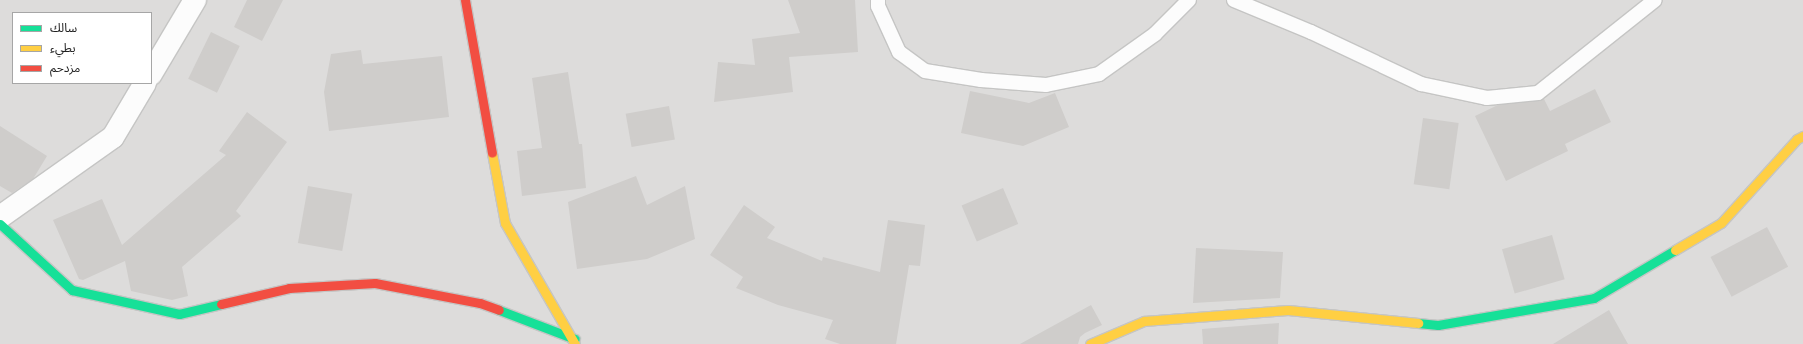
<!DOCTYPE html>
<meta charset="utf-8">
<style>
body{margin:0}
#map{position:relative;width:1803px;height:344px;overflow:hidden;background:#eeedea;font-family:"Open Sans","Noto Sans Arabic",sans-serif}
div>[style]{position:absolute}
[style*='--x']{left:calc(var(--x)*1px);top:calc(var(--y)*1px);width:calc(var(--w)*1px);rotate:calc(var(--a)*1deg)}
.residential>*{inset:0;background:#dddcdb}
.building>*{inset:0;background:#cfcdcb;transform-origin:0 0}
.roads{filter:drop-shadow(1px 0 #c5c5c4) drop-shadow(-1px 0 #c5c5c4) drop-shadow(0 1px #c5c5c4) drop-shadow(0 -1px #c5c5c4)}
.lane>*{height:14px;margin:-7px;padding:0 7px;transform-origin:7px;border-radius:7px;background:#fcfcfc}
.street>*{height:22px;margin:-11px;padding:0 11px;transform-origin:11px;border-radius:11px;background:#fcfcfc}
.fast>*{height:9px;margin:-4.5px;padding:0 4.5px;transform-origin:4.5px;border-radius:4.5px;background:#16e098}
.slow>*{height:9px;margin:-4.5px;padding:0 4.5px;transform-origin:4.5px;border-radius:4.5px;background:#ffcf43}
.jam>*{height:9px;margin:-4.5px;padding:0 4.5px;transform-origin:4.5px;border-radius:4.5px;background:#f24e42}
span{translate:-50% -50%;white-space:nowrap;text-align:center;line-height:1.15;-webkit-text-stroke:4px #fff;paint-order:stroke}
.legend{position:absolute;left:12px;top:12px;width:140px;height:72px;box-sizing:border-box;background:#fff;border:1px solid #a6a6a6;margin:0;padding:5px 7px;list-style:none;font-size:12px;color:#202020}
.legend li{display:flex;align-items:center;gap:8px;height:20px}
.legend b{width:20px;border:1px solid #a6a6a6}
</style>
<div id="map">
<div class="residential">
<div style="clip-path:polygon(evenodd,0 0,1803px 0,1803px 344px,0 344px,0 0,13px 13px,151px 13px,151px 83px,13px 83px,13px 13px)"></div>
</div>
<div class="building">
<div style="clip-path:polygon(247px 0,283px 0,262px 41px,234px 27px)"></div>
<div style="clip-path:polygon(788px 0,855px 0,858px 52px,789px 57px,793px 92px,714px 102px,718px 62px,755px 65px,752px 39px,800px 33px)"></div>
<div style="left:211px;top:32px;width:32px;height:52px;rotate:26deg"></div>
<div style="clip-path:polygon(361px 50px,363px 64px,442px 56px,449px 117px,329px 131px,324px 92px,331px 54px)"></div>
<div style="clip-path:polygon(568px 72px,579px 144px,582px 144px,586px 188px,522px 196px,517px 151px,542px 148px,532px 78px)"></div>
<div style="clip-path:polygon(1595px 89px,1611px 122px,1565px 144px,1568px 151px,1506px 181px,1475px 116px,1498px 105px,1544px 99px,1550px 111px)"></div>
<div style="clip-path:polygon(970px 91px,1029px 103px,1055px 93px,1069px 127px,1023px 146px,961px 133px)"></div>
<div style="left:669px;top:106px;width:34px;height:44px;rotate:80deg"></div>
<div style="clip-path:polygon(247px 112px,287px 142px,236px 211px,241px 216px,182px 267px,188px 296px,172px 300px,131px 291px,125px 261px,83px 280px,79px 279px,53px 220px,102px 199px,122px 245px,226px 155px,219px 151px)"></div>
<div style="left:1423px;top:118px;width:36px;height:67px;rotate:8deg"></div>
<div style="clip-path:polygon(0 126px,47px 156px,33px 179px,12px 193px,0 186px)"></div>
<div style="clip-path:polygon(636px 176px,647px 205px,685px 186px,695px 239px,647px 259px,577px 269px,568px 202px)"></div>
<div style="left:308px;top:186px;width:45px;height:58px;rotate:10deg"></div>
<div style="left:1003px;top:188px;width:39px;height:45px;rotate:67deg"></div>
<div style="clip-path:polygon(744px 205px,775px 227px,767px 238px,822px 261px,823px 257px,880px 272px,888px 220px,925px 225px,920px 266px,909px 265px,896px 344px,840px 344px,825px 339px,833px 320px,778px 305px,736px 288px,743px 277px,710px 255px)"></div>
<div style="left:1767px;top:227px;width:45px;height:64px;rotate:62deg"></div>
<div style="left:1552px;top:235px;width:46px;height:52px;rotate:74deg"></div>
<div style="clip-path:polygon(1196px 248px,1283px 252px,1280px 298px,1193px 303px)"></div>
<div style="clip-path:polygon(1091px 305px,1102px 325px,1085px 333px,1080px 337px,1078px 344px,1020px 344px)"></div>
<div style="clip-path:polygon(1609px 310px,1628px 344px,1553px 344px)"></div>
<div style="clip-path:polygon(1279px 323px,1278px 344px,1203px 344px,1202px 329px)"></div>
</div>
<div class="roads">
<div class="lane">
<div style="--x:878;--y:0;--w:6;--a:90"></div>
<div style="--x:878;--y:6;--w:51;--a:65.5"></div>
<div style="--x:899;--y:52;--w:32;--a:36"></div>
<div style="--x:925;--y:71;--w:57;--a:9.1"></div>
<div style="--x:981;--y:80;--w:65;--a:4.4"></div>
<div style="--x:1046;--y:85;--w:54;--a:-11.7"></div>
<div style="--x:1099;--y:74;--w:69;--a:-35.5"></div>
<div style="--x:1155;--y:34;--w:48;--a:-45"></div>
<div style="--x:1234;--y:0;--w:83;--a:22.6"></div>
<div style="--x:1311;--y:32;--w:122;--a:25.3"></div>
<div style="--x:1421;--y:84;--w:67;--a:12"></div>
<div style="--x:1487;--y:98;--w:51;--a:-5.6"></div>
<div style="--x:1538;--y:93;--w:149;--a:-38.5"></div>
</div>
<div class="street">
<div style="--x:151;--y:74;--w:86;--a:-59.3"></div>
<div style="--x:0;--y:217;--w:138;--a:-35.3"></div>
<div style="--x:113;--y:137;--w:63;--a:-59.3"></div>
</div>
<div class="fast">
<div style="--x:0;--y:224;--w:98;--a:42.5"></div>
<div style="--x:72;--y:290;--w:110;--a:12.6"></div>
<div style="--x:179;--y:314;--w:43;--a:-13.4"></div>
<div style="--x:499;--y:310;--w:81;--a:20.9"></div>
<div style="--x:1418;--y:323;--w:20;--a:6"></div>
<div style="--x:1438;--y:325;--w:158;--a:-9.8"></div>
<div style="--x:1594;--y:298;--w:94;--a:-30.7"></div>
</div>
<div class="slow">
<div style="--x:492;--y:153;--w:71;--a:79.5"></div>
<div style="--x:505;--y:223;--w:140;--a:60"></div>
<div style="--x:1675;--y:250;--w:53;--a:-30.4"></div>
<div style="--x:1721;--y:223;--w:113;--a:-47.9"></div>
<div style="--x:1797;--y:139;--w:7;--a:-27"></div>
<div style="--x:1090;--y:344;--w:59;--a:-23.1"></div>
<div style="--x:1144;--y:321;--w:144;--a:-4.4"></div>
<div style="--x:1288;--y:310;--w:131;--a:5.7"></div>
</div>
<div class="jam">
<div style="--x:465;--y:0;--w:155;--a:80"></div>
<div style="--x:221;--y:304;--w:70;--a:-13.2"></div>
<div style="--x:289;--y:288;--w:86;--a:-3.3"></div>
<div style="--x:375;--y:283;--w:107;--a:10.8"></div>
<div style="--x:480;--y:303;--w:20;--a:20"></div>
</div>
</div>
<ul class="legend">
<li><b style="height:5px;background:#16e098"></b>سالك</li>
<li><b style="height:5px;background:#ffcf43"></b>بطيء</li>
<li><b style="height:5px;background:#f24e42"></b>مزدحم</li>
</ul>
</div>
